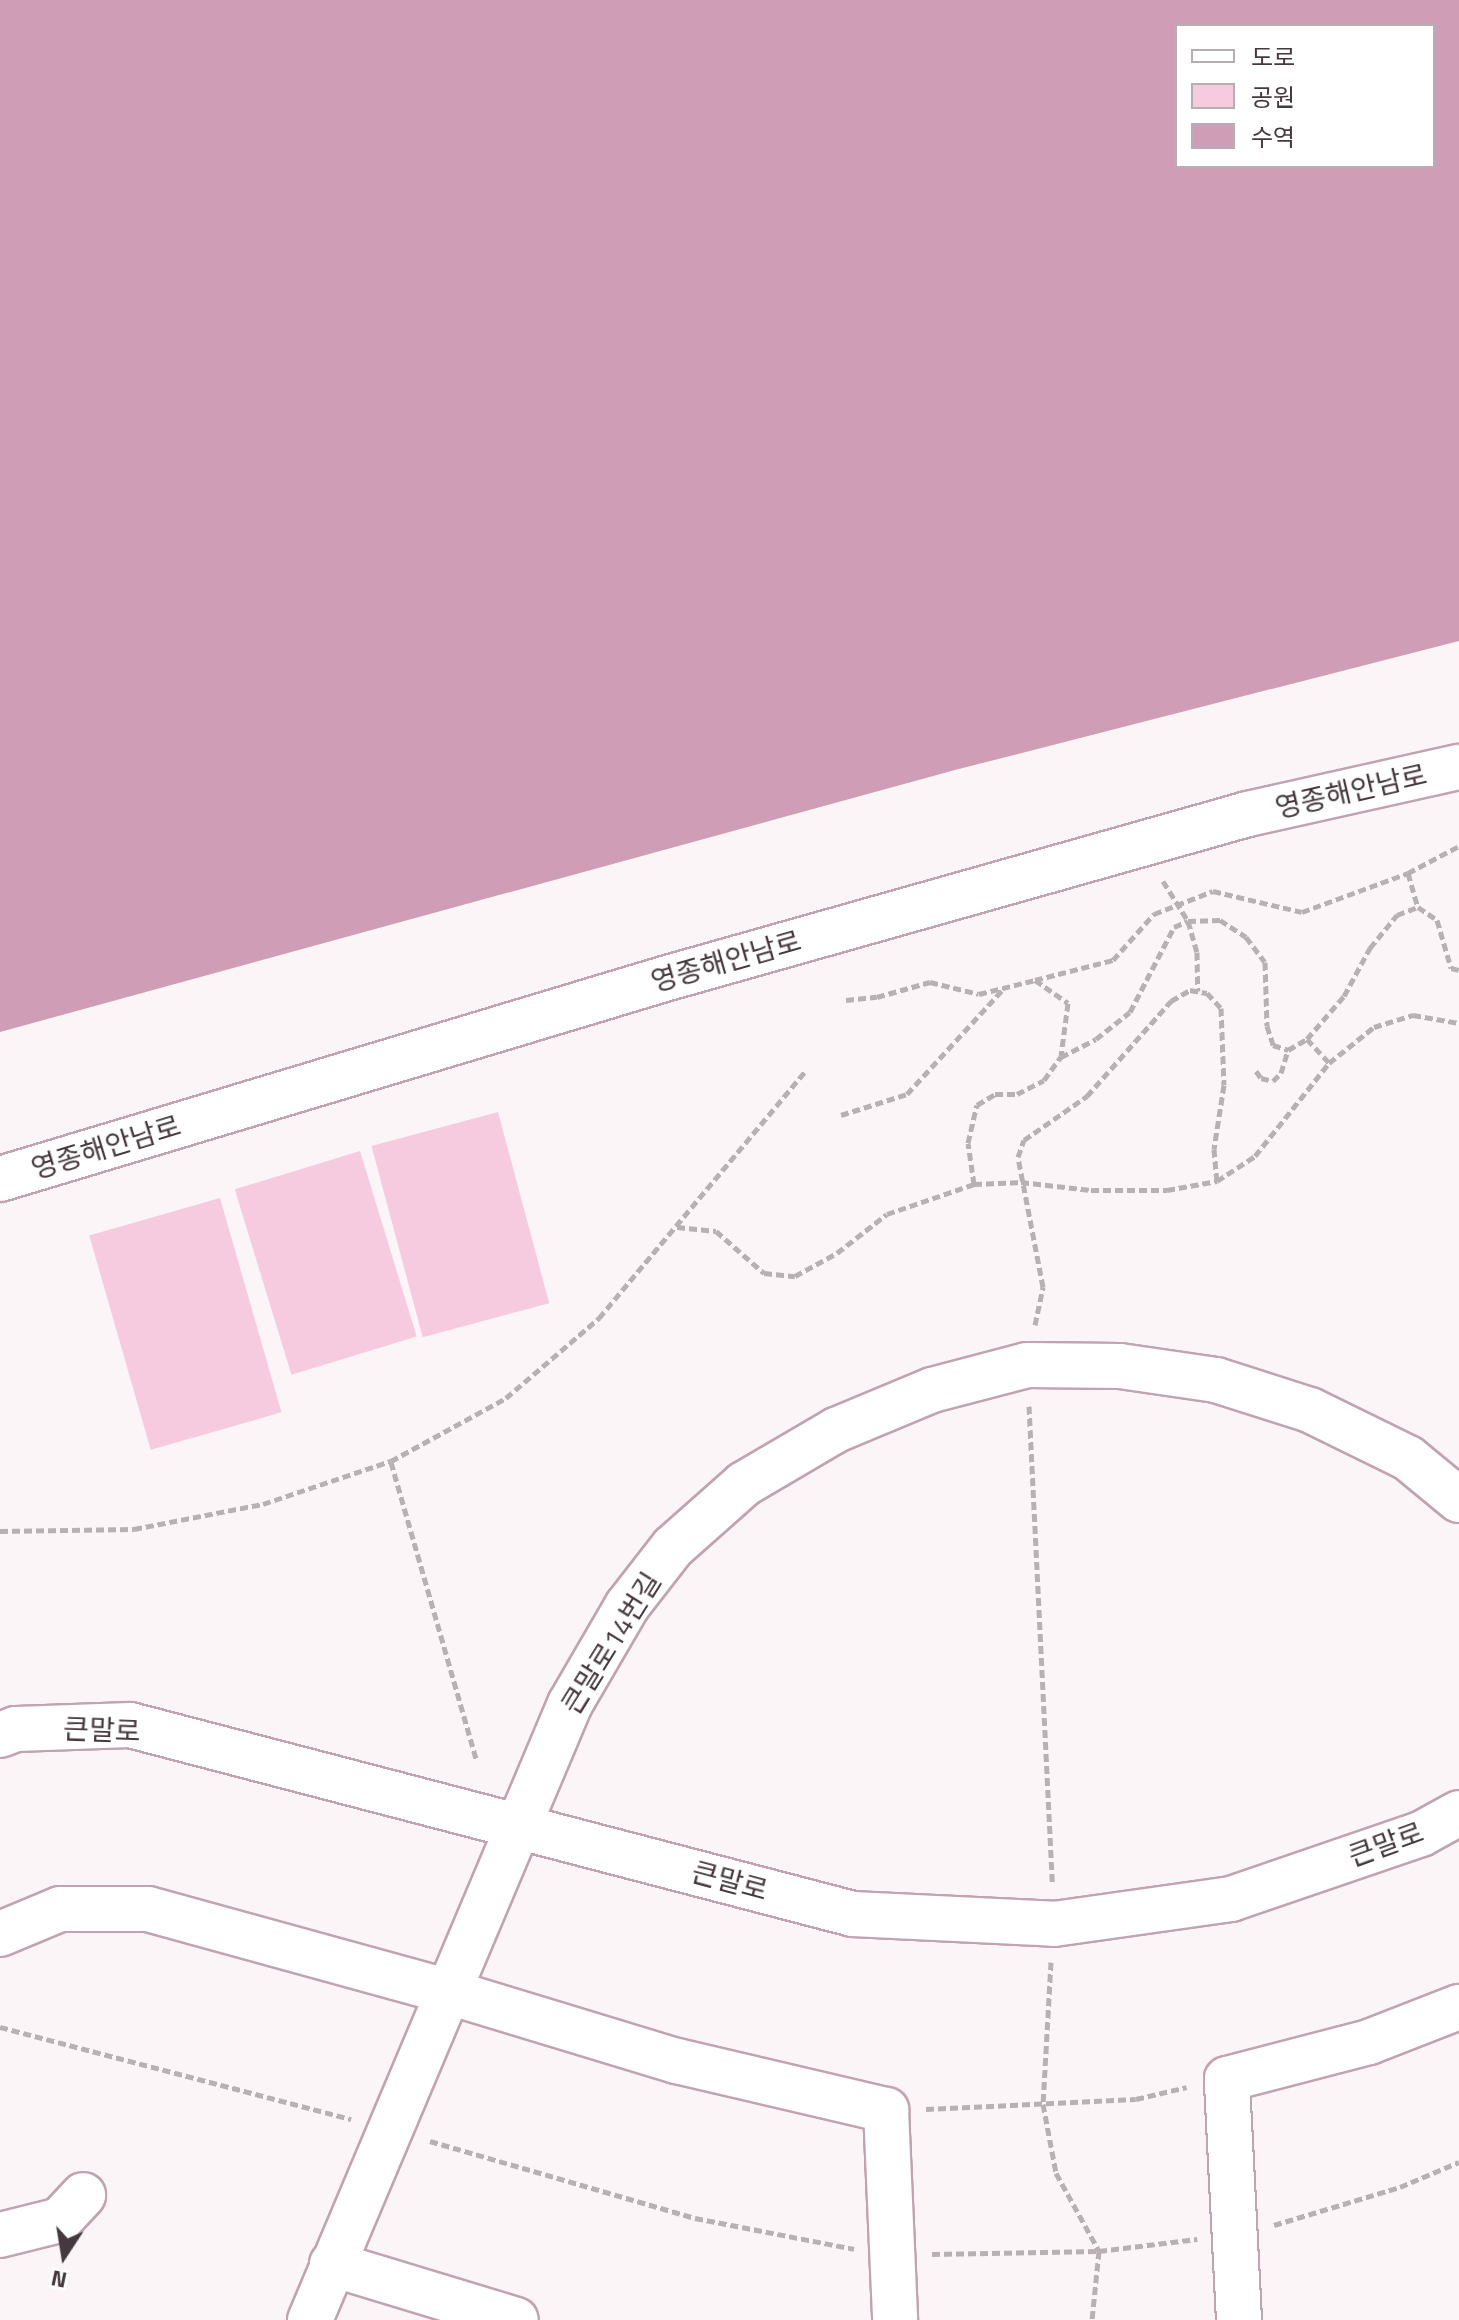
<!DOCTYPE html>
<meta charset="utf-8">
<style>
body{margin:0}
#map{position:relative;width:1459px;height:2320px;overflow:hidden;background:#fbf5f8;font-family:"Titillium Web","Noto Sans KR",sans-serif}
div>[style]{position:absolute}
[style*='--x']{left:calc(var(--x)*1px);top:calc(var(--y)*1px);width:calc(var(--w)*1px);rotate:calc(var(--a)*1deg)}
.green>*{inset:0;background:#f6cbe0;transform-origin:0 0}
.water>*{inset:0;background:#cf9db6}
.path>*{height:5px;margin-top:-2.5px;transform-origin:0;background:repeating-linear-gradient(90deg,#b9b0b4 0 8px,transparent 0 12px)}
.roads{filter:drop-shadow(2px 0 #c1a3b1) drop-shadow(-2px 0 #c1a3b1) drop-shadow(0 2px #c1a3b1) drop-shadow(0 -2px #c1a3b1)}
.minor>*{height:44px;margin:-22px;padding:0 22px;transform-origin:22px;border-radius:22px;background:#fff}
span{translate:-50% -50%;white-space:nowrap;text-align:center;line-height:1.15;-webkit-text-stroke:6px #fff;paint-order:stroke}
.street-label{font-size:28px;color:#45383e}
.legend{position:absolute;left:1175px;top:24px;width:260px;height:144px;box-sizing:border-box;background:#fff;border:2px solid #b5afb2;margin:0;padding:10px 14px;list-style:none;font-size:24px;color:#45383e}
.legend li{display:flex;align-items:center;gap:16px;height:40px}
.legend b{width:40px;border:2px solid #b5afb2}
.north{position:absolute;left:24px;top:2216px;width:80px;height:80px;-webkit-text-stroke:6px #fff;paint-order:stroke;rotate:192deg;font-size:22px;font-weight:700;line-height:32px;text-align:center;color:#45383e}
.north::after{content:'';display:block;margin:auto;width:28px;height:36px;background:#45383e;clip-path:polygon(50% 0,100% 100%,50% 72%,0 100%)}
</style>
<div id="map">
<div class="green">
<div style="left:498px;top:1112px;width:198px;height:131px;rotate:75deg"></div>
<div style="left:360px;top:1151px;width:194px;height:131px;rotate:73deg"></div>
<div style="left:220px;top:1198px;width:223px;height:136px;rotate:74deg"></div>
</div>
<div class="water">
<div style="clip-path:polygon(evenodd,0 0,1459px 0,1459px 641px,955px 770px,0 1032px,0 0,1177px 26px,1433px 26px,1433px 166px,1177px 166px,1177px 26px)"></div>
</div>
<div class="path">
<div style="--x:1408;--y:873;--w:35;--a:74"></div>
<div style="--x:1163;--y:881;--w:47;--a:58"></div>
<div style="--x:1188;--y:921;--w:32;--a:74"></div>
<div style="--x:1197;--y:952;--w:39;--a:89"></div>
<div style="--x:1035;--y:980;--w:40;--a:34.9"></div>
<div style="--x:1068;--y:1003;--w:53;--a:97.5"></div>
<div style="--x:846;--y:1000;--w:31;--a:-6"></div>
<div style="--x:877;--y:997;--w:55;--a:-15.8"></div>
<div style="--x:930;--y:982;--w:50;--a:13.8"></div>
<div style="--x:979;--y:994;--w:58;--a:-14"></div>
<div style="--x:1035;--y:980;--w:81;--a:-14.4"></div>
<div style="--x:1113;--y:960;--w:62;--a:-48.3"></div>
<div style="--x:1154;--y:914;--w:63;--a:-21.3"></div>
<div style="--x:1213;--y:891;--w:91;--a:13.3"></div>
<div style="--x:1302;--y:912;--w:113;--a:-20.2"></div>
<div style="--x:1408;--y:873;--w:58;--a:-27.9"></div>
<div style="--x:1307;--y:1039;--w:33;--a:47"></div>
<div style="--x:1256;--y:1071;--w:9;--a:54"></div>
<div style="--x:1261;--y:1078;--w:12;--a:14"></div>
<div style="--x:1273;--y:1081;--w:11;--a:-45"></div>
<div style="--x:1281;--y:1073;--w:24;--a:-73"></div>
<div style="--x:841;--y:1115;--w:69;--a:-17.7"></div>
<div style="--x:907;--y:1094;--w:144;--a:-47.5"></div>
<div style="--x:974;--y:1184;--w:41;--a:-98.3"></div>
<div style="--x:968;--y:1143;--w:39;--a:-77"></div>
<div style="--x:977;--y:1105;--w:21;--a:-31"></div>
<div style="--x:995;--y:1094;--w:22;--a:0"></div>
<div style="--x:1017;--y:1094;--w:30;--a:-27"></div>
<div style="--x:1044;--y:1080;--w:29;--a:-54"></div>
<div style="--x:1061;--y:1057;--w:39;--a:-27"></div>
<div style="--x:1096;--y:1039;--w:43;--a:-38.5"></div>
<div style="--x:1130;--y:1012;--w:96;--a:-62.6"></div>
<div style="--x:1174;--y:927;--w:15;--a:-23"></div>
<div style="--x:1188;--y:921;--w:32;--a:-2"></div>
<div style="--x:1220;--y:920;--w:31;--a:33"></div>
<div style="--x:1246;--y:937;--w:31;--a:53"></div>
<div style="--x:1265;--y:962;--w:64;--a:88.2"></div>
<div style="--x:1267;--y:1026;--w:20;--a:72"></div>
<div style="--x:1273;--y:1045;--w:16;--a:18"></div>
<div style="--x:1288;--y:1050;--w:22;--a:-30"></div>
<div style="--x:1307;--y:1039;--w:57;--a:-49.3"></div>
<div style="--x:1344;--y:996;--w:55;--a:-61.6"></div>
<div style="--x:1370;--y:948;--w:43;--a:-50.7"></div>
<div style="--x:1397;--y:915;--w:22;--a:-21"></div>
<div style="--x:1418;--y:907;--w:23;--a:34"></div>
<div style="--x:1437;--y:920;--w:50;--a:73.7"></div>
<div style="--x:1451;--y:968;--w:8;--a:14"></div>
<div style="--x:677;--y:1227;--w:39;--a:6"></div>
<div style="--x:716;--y:1231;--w:64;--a:41.2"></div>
<div style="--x:764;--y:1273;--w:31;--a:6"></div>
<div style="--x:795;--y:1276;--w:48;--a:-28.7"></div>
<div style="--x:837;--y:1253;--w:63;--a:-38"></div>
<div style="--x:887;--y:1214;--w:92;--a:-19"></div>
<div style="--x:974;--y:1184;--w:47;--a:-2.4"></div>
<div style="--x:1021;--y:1182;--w:70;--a:6.5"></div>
<div style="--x:1091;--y:1190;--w:76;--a:0"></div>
<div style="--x:1167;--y:1190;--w:51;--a:-10.2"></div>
<div style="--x:1217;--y:1181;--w:45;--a:-33.3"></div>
<div style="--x:1255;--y:1156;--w:119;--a:-51.5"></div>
<div style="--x:1329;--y:1063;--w:58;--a:-38.7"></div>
<div style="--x:1374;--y:1027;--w:41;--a:-17.1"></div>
<div style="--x:1413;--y:1015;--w:47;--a:9.9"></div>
<div style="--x:1035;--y:1325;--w:39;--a:-78"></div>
<div style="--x:1043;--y:1287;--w:132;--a:-100.9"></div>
<div style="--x:1018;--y:1157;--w:18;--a:-71"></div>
<div style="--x:1024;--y:1140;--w:77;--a:-34.9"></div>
<div style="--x:1087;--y:1096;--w:127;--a:-48.5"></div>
<div style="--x:1171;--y:1001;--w:22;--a:-30"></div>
<div style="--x:1190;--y:990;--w:17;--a:10"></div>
<div style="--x:1207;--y:993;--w:21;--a:47"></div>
<div style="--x:1221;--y:1008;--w:77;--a:87.8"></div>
<div style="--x:1224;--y:1085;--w:65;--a:98.9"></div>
<div style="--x:1214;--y:1149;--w:32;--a:85"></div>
<div style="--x:1029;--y:1406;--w:479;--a:87.2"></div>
<div style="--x:391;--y:1462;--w:311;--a:74"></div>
<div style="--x:0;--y:1531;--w:134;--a:-0.9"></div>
<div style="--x:134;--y:1529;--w:131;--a:-11"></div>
<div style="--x:263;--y:1504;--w:135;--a:-18.6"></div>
<div style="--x:391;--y:1461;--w:131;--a:-28.7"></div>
<div style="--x:506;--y:1398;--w:123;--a:-40.7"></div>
<div style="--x:599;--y:1318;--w:323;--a:-50.1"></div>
<div style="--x:1051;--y:1962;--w:142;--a:93.2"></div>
<div style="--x:1043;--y:2104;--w:70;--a:79.3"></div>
<div style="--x:1056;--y:2173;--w:89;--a:61.1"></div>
<div style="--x:1099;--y:2251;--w:69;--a:95.8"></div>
<div style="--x:0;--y:2027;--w:363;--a:14.7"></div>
<div style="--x:926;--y:2109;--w:210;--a:-2.7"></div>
<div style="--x:1136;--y:2099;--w:52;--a:-13.2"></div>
<div style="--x:430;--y:2141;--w:276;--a:16.2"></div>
<div style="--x:695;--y:2218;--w:162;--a:11"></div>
<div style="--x:1274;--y:2225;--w:132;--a:-16.8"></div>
<div style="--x:1400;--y:2187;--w:64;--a:-23"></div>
<div style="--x:932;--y:2254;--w:167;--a:-1"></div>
<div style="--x:1099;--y:2251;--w:99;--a:-7"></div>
</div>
<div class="roads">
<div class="minor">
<div style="--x:0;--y:1179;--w:693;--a:-16.76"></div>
<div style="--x:664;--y:979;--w:607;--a:-15.78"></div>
<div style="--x:1248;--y:814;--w:216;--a:-12.6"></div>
<div style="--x:0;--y:1735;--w:17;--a:-21"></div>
<div style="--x:16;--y:1729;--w:114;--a:-2"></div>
<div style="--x:130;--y:1725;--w:747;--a:14.65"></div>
<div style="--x:853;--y:1914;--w:201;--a:2.8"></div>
<div style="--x:1054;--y:1924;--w:179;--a:-8"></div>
<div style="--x:1231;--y:1899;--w:201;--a:-18.9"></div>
<div style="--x:1421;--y:1834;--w:43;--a:-28.9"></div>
<div style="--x:0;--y:1934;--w:65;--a:-22.6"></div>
<div style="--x:60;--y:1909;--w:88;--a:0"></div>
<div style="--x:148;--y:1909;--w:309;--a:15.4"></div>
<div style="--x:446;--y:1991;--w:241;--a:16.9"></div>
<div style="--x:677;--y:2061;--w:215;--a:13.2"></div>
<div style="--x:886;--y:2110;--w:210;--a:87.5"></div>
<div style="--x:0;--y:2235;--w:62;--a:-14"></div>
<div style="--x:60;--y:2220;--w:34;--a:-47"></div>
<div style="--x:332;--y:2264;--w:192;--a:16.9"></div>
<div style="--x:310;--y:2320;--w:669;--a:-67.12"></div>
<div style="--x:570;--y:1704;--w:113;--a:-59.8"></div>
<div style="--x:627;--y:1606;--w:75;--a:-52.1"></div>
<div style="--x:673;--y:1547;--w:95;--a:-41.6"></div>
<div style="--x:744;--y:1484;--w:107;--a:-30.4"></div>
<div style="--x:836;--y:1430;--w:104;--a:-22.6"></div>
<div style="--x:932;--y:1390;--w:98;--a:-14.7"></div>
<div style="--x:1027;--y:1365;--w:93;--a:0.6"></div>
<div style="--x:1120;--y:1366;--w:97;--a:8.3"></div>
<div style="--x:1216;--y:1380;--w:99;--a:17.7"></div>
<div style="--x:1310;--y:1410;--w:109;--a:26.1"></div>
<div style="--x:1408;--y:1458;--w:66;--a:39.5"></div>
<div style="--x:1239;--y:2320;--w:241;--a:-92.9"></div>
<div style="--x:1227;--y:2079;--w:147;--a:-14.6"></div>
<div style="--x:1369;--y:2042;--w:97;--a:-21.3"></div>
</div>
</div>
<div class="street-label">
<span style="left:1351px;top:791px;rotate:-13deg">영종해안남로</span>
<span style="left:726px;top:961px;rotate:-16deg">영종해안남로</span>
<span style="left:106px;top:1147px;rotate:-17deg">영종해안남로</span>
<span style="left:611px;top:1643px;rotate:-58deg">큰말로14번길</span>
<span style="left:102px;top:1730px;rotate:2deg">큰말로</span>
<span style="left:1386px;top:1844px;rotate:-20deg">큰말로</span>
<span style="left:730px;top:1881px;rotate:15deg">큰말로</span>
</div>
<ul class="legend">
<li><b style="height:10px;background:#fff"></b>도로</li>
<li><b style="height:22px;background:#f6cbe0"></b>공원</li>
<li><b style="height:22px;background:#cf9db6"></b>수역</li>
</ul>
<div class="north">N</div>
</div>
